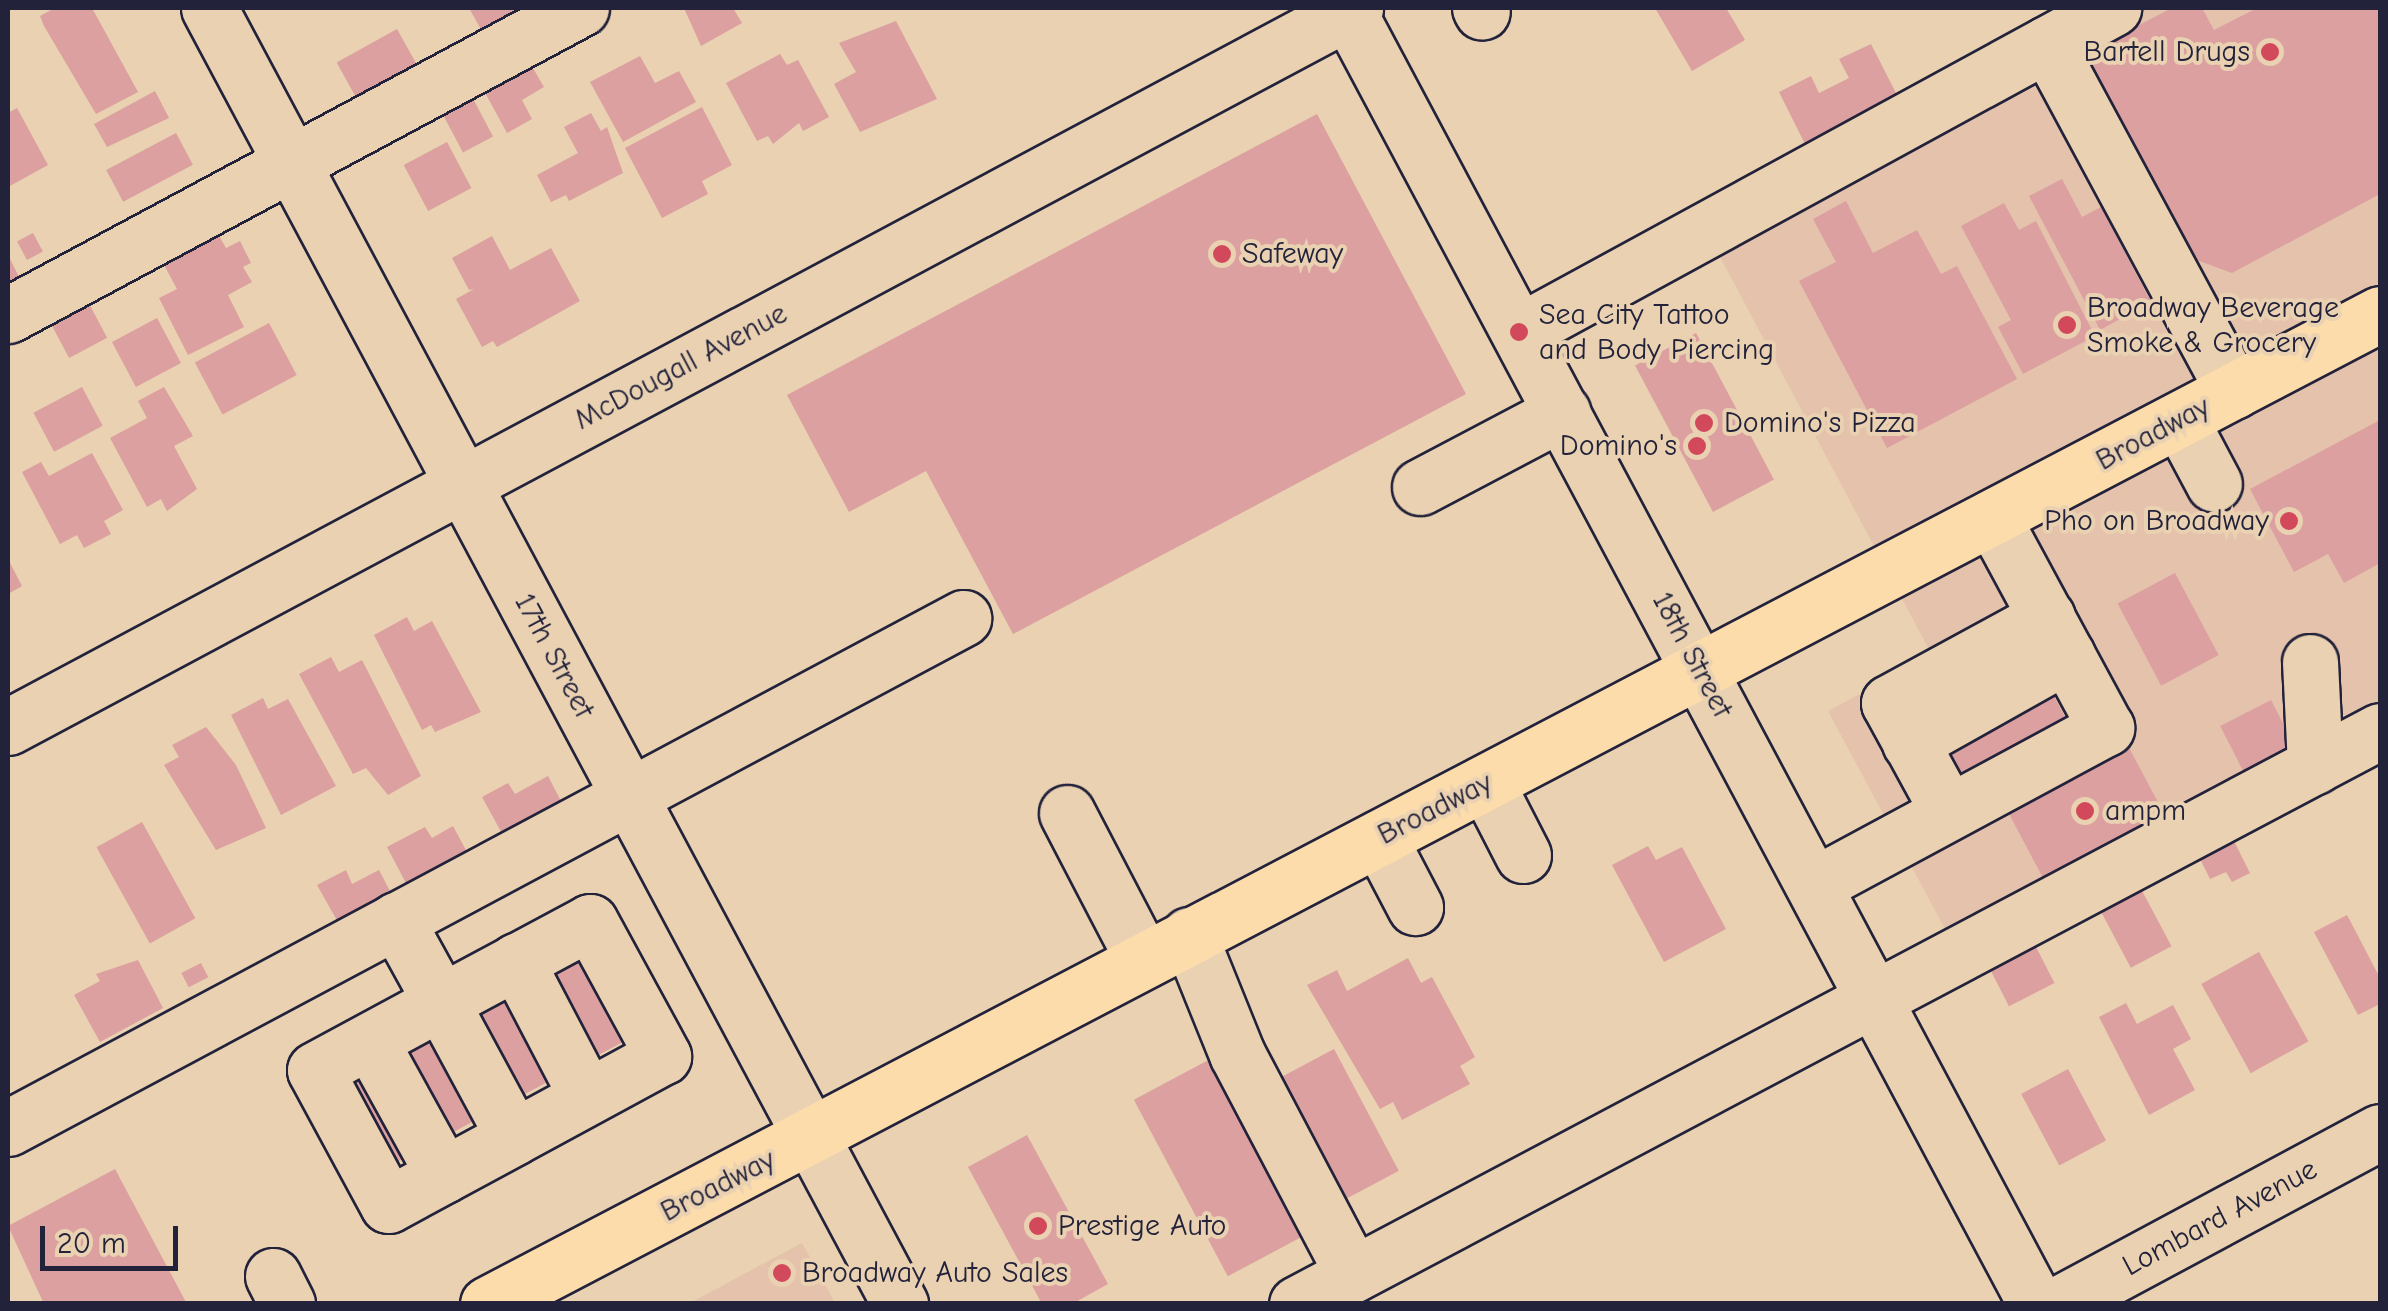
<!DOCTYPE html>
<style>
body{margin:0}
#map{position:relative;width:2388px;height:1311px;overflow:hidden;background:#e9d1b1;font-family:"Comic Neue",sans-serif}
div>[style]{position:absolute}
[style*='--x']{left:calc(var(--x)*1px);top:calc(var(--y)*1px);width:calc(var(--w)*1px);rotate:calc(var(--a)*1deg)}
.built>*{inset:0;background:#e5c2ac}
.building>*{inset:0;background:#dba09f;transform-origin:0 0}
.roads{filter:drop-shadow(2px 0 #22223b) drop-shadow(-2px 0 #22223b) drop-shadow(0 2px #22223b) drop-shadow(0 -2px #22223b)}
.minor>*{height:55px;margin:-27.5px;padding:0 27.5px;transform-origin:27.5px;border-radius:27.5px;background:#e9d1b1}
.major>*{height:55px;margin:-27.5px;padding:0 27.5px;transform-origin:27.5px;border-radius:27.5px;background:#fddcac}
.dots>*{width:28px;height:28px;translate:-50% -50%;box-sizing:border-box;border:5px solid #e9d1b1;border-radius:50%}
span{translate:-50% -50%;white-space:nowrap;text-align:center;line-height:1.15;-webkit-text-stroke:8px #e9d1b1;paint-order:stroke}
.poi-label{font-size:30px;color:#22223b}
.right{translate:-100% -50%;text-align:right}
.left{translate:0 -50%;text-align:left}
.street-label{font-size:30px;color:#22223b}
.frame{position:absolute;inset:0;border:10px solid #22223b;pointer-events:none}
.scale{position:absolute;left:40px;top:1226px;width:138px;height:45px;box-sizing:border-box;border:5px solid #22223b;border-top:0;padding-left:12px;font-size:30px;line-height:35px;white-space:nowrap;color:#22223b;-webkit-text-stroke:8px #e9d1b1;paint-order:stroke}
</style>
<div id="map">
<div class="built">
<div style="clip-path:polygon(2143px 8px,2380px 8px,2380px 714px,1952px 942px,1828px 711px,1932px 655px,1710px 238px)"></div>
<div style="clip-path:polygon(802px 1243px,835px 1303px,690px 1303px)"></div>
</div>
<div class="building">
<div style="clip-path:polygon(55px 8px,92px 8px,138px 92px,96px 114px,44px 26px,40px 16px)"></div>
<div style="clip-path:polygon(469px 8px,530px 8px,483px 33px)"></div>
<div style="clip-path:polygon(684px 8px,733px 8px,742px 23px,701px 46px)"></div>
<div style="clip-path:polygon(1655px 8px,1726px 8px,1745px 40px,1692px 71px)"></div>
<div style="clip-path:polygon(2172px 8px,2202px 8px,2214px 30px,2257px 8px,2380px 8px,2380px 194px,2232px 273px,2191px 258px,2083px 54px)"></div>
<div style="clip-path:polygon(896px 21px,937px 99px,860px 132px,834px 84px,856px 72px,839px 43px)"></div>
<div style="left:397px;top:29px;width:45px;height:69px;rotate:61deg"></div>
<div style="clip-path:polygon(1871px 44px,1898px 97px,1805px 144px,1779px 92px,1811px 76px,1819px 93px,1849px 78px,1839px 59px)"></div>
<div style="clip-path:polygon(780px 54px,787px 65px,798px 60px,829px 117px,803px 131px,799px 123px,773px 144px,768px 136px,757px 141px,726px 83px)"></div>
<div style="clip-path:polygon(640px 56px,655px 83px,679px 71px,696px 102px,623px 142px,590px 82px)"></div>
<div style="clip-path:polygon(530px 63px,544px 87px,522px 100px,532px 119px,507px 133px,483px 89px)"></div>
<div style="clip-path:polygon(155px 91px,169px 118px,107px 147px,94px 124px)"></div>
<div style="left:471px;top:95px;width:47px;height:34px;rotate:62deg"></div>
<div style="clip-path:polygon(702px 107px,732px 165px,702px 181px,708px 194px,662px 218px,625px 148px)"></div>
<div style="clip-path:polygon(17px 108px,48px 165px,8px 187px,8px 113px)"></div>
<div style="clip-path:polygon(591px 113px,601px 131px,607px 127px,623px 173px,569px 201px,566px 195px,551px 202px,537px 175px,578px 153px,564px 127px)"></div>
<div style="clip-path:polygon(1317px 114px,1466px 394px,1013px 634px,926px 471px,849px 512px,787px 395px)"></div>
<div style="left:176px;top:133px;width:36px;height:79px;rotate:62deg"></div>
<div style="left:447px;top:142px;width:52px;height:49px;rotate:62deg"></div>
<div style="clip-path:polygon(2062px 179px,2082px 217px,2101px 207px,2151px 302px,2100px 330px,2029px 196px)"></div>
<div style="clip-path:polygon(1846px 201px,1873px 253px,1917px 230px,1941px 274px,1957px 266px,2017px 379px,1887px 448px,1799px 281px,1836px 262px,1813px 219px)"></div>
<div style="clip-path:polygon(2004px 203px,2019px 230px,2036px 221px,2095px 336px,2023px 374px,1998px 327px,2011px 320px,1961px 226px)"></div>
<div style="left:33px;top:233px;width:21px;height:18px;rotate:62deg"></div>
<div style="clip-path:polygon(218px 234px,226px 248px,240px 241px,251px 263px,243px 267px,252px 282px,228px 295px,244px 327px,188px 355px,159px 298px,177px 289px,163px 263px)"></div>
<div style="clip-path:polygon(492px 236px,510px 270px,551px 248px,580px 301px,497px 347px,493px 341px,482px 347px,456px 299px,474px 289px,469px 290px,452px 258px)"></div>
<div style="clip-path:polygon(8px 255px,20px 279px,8px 286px)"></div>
<div style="left:86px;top:298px;width:45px;height:43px;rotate:62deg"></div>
<div style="left:157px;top:318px;width:51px;height:51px;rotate:62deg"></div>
<div style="left:269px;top:323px;width:59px;height:84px;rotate:62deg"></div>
<div style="left:1696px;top:333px;width:166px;height:69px;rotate:62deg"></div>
<div style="left:82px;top:387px;width:44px;height:55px;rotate:62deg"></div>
<div style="clip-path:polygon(164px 387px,193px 436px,174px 446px,197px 489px,167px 511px,161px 499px,147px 507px,110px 438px,147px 418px,138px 401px)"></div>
<div style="clip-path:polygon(2380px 420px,2380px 563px,2344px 583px,2328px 554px,2294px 572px,2250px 489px)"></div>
<div style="clip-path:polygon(92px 453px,123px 510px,104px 521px,111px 534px,84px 548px,77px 535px,60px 544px,22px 472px,41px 462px,49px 476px)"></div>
<div style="clip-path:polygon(8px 559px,22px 586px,8px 594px)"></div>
<div style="left:2175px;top:573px;width:93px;height:65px;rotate:62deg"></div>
<div style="clip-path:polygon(407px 617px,414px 631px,432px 621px,481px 712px,435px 732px,431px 725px,422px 730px,374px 635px)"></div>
<div style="left:2016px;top:625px;width:118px;height:127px;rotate:62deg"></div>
<div style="clip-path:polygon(331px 657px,339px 672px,362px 660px,421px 776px,388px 795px,366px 768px,353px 774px,299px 674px)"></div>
<div style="clip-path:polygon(263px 698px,268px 709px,288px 699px,336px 786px,281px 815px,231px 715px)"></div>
<div style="left:2271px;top:700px;width:61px;height:57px;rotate:63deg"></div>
<div style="clip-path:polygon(206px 727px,236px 765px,266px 828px,216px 850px,164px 765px,179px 757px,172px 745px)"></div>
<div style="left:2127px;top:744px;width:78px;height:137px;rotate:62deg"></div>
<div style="clip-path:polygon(548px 776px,564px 807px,505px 839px,482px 797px,508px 783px,515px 794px)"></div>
<div style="left:142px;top:822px;width:110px;height:52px;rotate:61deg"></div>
<div style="clip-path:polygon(453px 826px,468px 854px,408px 887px,387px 847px,425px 827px,432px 838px)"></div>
<div style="clip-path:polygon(2232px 837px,2250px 873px,2232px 882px,2226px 872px,2210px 879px,2198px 855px)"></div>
<div style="clip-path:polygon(1648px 846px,1656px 860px,1682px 847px,1726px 929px,1664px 962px,1612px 865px)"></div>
<div style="clip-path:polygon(346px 870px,352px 884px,379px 870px,392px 895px,339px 924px,317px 885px)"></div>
<div style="left:2140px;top:887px;width:67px;height:46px;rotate:62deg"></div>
<div style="clip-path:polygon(2347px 915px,2380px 978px,2380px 1004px,2358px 1015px,2314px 932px)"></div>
<div style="left:2034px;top:943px;width:45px;height:51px;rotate:63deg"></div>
<div style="left:583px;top:951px;width:99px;height:274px;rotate:62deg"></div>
<div style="left:2259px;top:952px;width:102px;height:66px;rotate:61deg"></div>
<div style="clip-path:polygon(1408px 958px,1421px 983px,1432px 977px,1475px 1057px,1460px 1066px,1470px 1084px,1402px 1120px,1393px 1102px,1380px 1109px,1307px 985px,1337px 970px,1347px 991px)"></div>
<div style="clip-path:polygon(138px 960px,163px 1008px,100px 1042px,74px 995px,100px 981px,96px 974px)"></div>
<div style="left:201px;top:963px;width:16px;height:22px;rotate:63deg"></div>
<div style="clip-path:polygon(2126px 1003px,2137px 1024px,2173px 1005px,2191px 1039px,2173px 1049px,2195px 1090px,2149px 1115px,2099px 1017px)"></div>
<div style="left:1334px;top:1049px;width:138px;height:68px;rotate:62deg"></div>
<div style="left:1216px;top:1056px;width:200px;height:93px;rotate:62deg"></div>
<div style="left:2068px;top:1069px;width:81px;height:53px;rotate:62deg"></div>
<div style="clip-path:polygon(1027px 1135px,1108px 1284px,1072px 1304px,1042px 1304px,968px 1167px)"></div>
<div style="clip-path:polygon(115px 1169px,187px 1304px,44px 1304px,8px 1226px)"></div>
</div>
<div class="roads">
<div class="minor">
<div style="--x:209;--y:8;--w:1469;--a:61.93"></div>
<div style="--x:1346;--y:8;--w:1468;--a:61.97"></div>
<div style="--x:1480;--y:8;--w:4;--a:63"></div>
<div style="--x:2047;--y:44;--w:394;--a:61.7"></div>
<div style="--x:8;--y:315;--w:650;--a:-28.18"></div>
<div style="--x:1519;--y:332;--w:677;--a:-28.61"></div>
<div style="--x:2180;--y:420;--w:72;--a:62"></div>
<div style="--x:1420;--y:487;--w:161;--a:-27.8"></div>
<div style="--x:2310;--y:662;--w:104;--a:87.2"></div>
<div style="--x:8;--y:727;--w:1527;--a:-28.09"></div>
<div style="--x:1910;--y:743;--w:180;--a:-29.3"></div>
<div style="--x:1486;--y:783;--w:81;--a:62.8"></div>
<div style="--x:1948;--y:811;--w:123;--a:-118.6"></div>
<div style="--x:1889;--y:703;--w:180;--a:-28.6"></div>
<div style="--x:1067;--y:813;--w:165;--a:62.5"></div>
<div style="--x:1379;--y:838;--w:78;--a:62.4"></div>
<div style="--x:1814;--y:885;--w:332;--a:-28.3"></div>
<div style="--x:2106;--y:728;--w:238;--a:-118.4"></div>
<div style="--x:396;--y:920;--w:94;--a:61.2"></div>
<div style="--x:441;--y:1002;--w:169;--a:-28.2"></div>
<div style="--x:590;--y:922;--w:153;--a:61.4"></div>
<div style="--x:663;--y:1056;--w:170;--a:151.5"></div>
<div style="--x:514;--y:1137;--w:143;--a:151.6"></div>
<div style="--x:388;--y:1205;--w:153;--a:-118.4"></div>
<div style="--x:315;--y:1070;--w:143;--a:-28.4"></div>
<div style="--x:441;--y:1002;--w:153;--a:61.6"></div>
<div style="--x:1189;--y:935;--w:128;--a:68"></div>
<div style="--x:1237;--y:1054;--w:249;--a:62.2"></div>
<div style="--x:516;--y:961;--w:153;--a:62.4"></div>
<div style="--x:370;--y:1041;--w:153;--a:61.1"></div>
<div style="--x:8;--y:1128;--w:1083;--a:-28.1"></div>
<div style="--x:273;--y:1276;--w:31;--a:63"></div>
<div style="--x:1297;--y:1304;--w:1225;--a:-27.88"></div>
<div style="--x:2059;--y:1304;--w:364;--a:-28.2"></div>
</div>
<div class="major">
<div style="--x:488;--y:1304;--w:2135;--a:-27.62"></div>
</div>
</div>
<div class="dots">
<div style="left:2270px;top:52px;background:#d1495b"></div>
<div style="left:1222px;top:254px;background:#d1495b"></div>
<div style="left:2067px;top:325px;background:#d1495b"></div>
<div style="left:1519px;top:332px;background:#d1495b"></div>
<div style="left:1704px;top:423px;background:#d1495b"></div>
<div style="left:1697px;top:446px;background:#d1495b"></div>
<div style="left:2289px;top:521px;background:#d1495b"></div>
<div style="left:2085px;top:811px;background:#d1495b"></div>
<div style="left:1038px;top:1226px;background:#d1495b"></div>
<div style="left:782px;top:1273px;background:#d1495b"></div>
</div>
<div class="poi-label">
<span class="right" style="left:2250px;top:52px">Bartell Drugs</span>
<span class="left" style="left:1242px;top:254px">Safeway</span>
<span class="left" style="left:2087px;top:325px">Broadway Beverage<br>Smoke &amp; Grocery</span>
<span class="left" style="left:1539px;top:332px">Sea City Tattoo<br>and Body Piercing</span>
<span class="left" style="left:1724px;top:423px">Domino's Pizza</span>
<span class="right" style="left:1677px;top:446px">Domino's</span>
<span class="right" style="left:2269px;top:521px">Pho on Broadway</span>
<span class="left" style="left:2105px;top:811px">ampm</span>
<span class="left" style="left:1058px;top:1226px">Prestige Auto</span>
<span class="left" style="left:802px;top:1273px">Broadway Auto Sales</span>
</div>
<div class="street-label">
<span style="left:681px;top:367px;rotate:-28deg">McDougall Avenue</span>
<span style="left:2153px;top:434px;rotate:-28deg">Broadway</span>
<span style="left:1692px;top:655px;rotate:62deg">18th Street</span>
<span style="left:554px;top:656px;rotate:62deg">17th Street</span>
<span style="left:1435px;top:809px;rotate:-27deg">Broadway</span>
<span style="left:718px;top:1186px;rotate:-27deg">Broadway</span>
<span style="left:2220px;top:1218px;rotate:-28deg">Lombard Avenue</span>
</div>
<div class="frame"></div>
<div class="scale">20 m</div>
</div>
